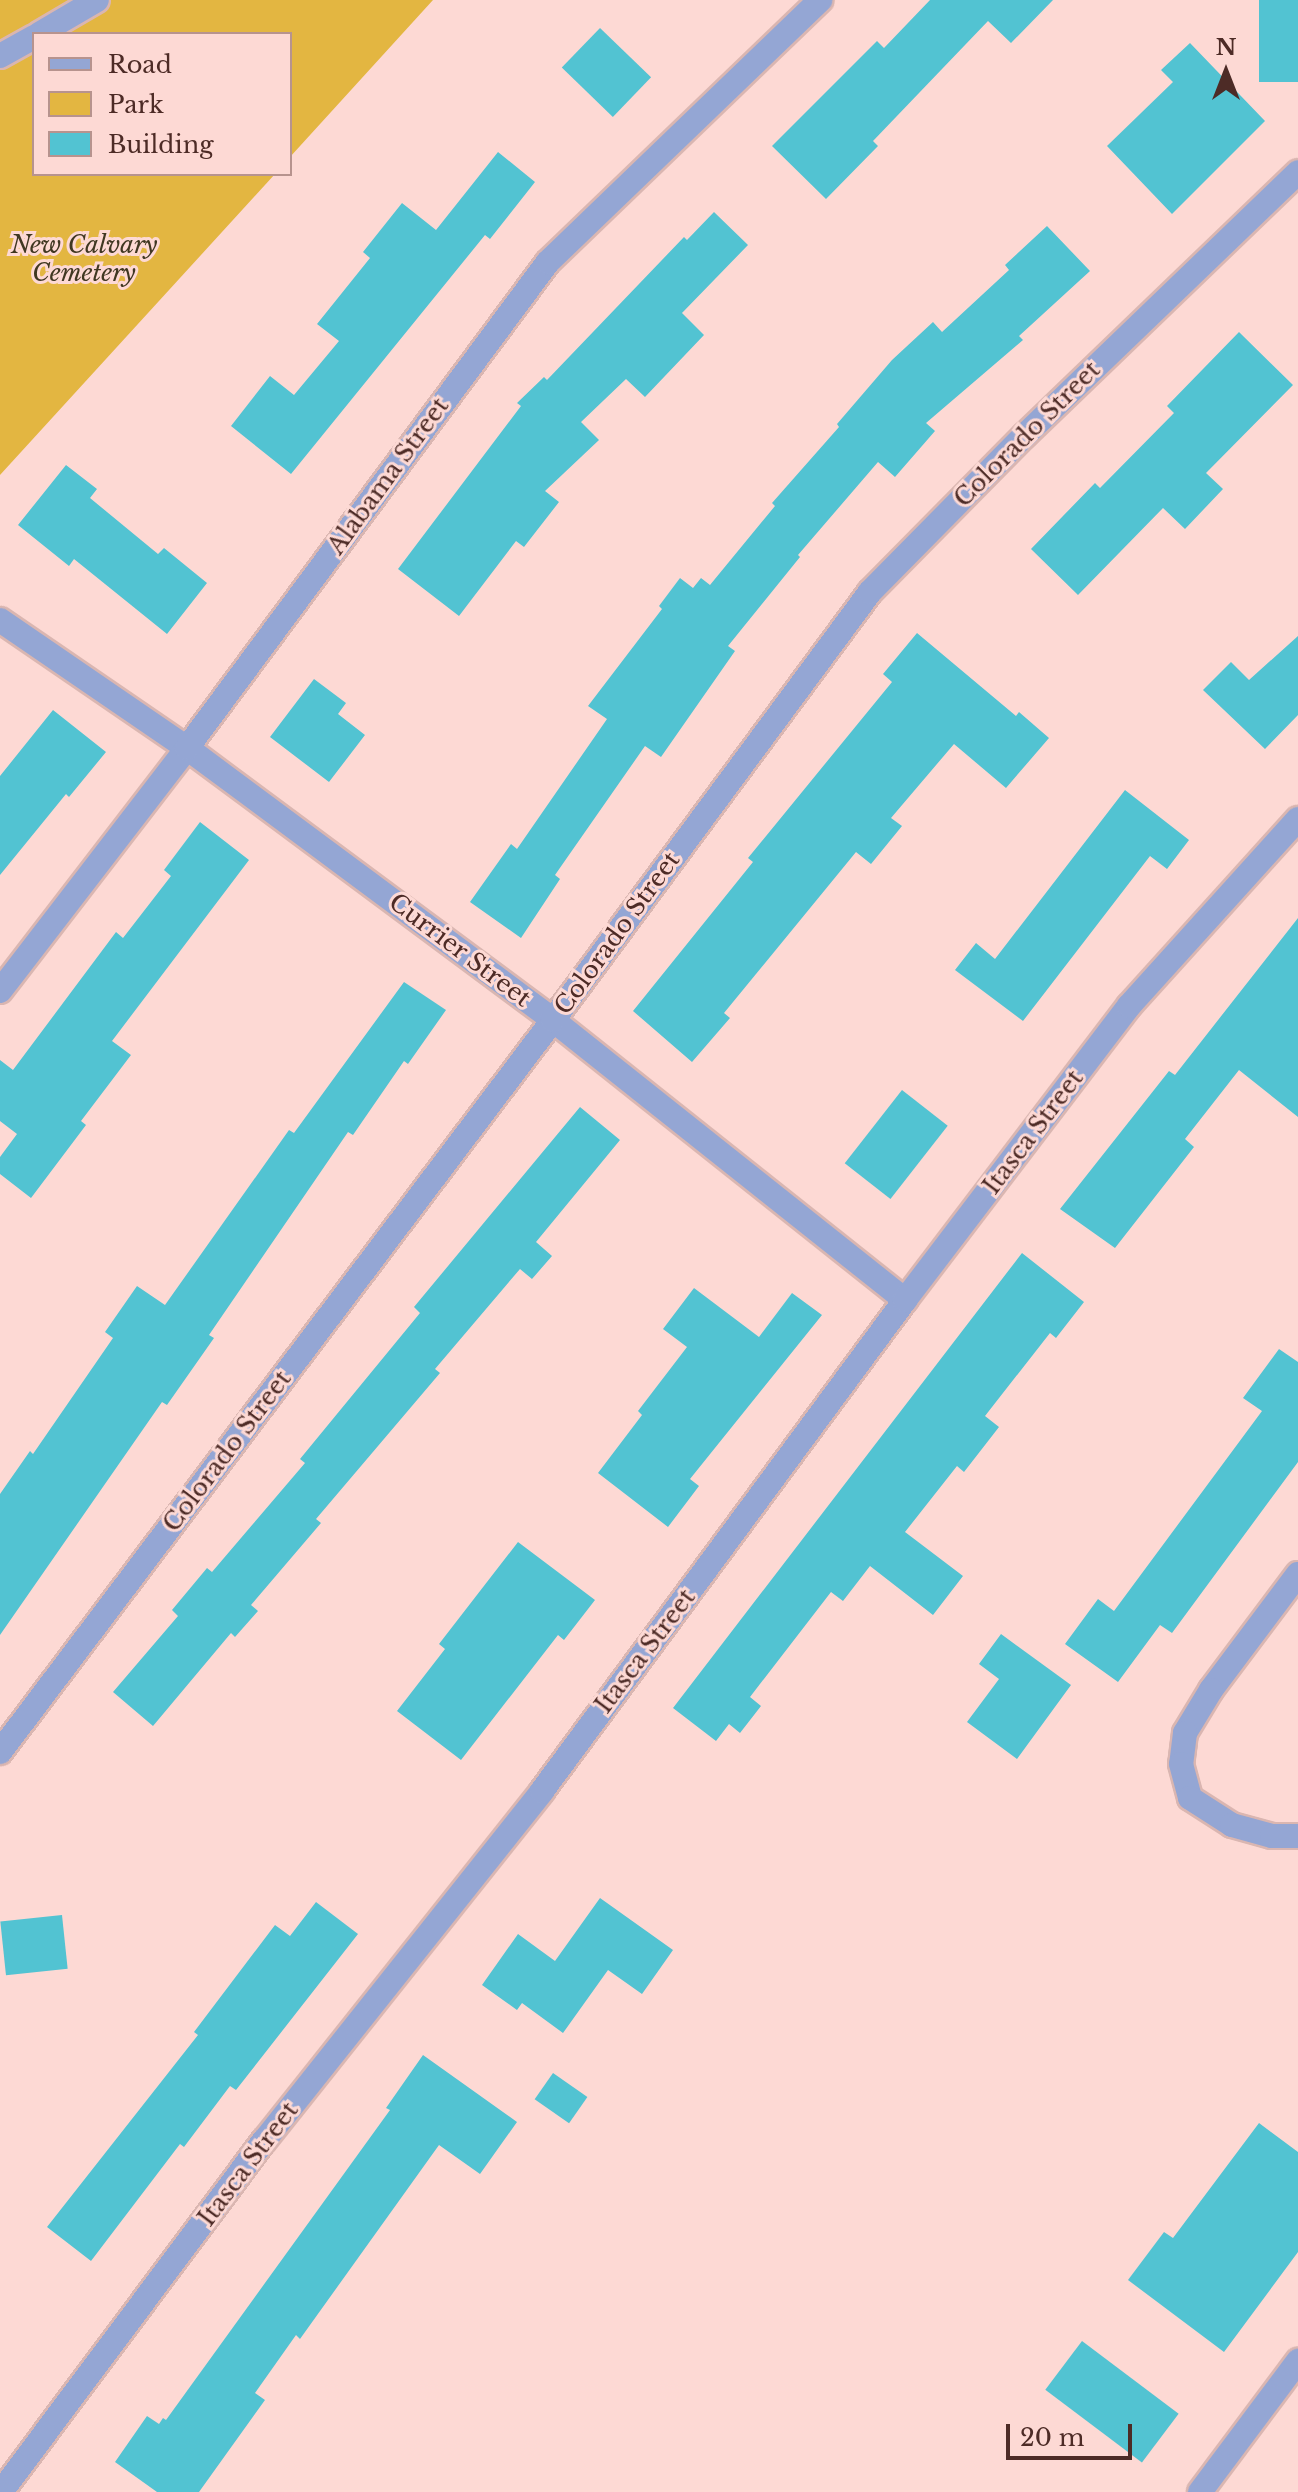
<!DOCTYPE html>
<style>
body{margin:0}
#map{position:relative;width:1298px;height:2492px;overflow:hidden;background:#fdd9d4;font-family:"Libre Baskerville",serif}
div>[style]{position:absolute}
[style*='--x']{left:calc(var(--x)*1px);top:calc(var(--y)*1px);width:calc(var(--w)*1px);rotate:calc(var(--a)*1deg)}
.green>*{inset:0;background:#e3b641}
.building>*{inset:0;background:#52c3d2;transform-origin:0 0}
.roads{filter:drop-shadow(2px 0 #dab6b1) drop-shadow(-2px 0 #dab6b1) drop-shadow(0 2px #dab6b1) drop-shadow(0 -2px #dab6b1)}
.minor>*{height:24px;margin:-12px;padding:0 12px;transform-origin:12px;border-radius:12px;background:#94a6d4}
span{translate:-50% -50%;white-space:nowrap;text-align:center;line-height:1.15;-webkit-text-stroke:6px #fdd9d4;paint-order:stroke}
.park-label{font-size:24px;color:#403721;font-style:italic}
.street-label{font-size:24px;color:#4d2b26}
.legend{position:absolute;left:32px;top:32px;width:260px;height:144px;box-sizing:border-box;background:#fdd9d4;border:2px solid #b7938e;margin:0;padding:10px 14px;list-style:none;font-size:24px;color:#4d2b26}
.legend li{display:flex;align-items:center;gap:16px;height:40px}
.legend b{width:40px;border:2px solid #b7938e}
.north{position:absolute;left:1186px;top:32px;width:80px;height:80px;-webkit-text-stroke:6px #fdd9d4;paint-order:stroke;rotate:0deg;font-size:22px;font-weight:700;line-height:32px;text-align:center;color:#4d2b26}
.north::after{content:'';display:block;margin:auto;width:28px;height:36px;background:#4d2b26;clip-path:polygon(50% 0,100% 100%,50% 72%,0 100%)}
.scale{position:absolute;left:1006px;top:2424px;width:126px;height:36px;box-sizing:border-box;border:4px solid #4d2b26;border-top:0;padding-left:10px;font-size:24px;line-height:28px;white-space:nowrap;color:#4d2b26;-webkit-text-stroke:6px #fdd9d4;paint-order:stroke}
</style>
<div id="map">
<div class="green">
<div style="clip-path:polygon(0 0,433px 0,290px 157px,290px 34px,34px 34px,34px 174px,275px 174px,0 475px)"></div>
</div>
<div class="building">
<div style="clip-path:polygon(930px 0,1053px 0,1011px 43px,988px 21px,873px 141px,878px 146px,826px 199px,772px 146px,877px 41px,884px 48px)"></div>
<div style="left:1259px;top:0;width:39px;height:82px"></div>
<div style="left:600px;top:28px;width:71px;height:55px;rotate:44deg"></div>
<div style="clip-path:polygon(1190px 43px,1265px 121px,1172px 214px,1107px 146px,1173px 82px,1161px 70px)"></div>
<div style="clip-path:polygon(498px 152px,535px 182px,490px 239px,485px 235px,291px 474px,231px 426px,270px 376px,294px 395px,339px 341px,317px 324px,370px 258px,363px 252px,402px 203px,436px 230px)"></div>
<div style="clip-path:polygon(714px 212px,748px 245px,682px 313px,704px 335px,645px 397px,626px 379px,581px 422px,599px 440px,545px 491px,559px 502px,524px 547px,516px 541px,459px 616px,398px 569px,521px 406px,517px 403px,544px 377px,547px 380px,684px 237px,687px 240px)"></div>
<div style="clip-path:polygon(1047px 226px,1090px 271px,1019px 336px,1023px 340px,926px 423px,935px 431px,895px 477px,878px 462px,798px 555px,800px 557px,728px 646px,735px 651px,661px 757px,645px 746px,555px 875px,560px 879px,521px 938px,470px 902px,511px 844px,517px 849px,607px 719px,588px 706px,662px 609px,659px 606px,680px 578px,693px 588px,701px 578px,710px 585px,775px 506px,772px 503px,839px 427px,837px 424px,892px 360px,933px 322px,942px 332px,1009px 270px,1005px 265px)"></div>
<div style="clip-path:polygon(1239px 332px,1293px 385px,1206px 473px,1223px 489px,1185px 529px,1163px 508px,1078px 595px,1031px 549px,1095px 483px,1100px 488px,1174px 413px,1167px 406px)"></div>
<div style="clip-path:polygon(66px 465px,97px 489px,90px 498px,158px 554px,164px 548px,207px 583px,167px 634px,74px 559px,69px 566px,18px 525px)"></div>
<div style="clip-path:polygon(917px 633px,1016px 716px,1019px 712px,1049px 738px,1006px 788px,954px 744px,891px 818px,902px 826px,871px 864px,856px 852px,724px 1013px,730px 1018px,692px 1062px,633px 1011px,753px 862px,748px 858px,892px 682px,883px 674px)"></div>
<div style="clip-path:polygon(1298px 636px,1298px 715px,1265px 749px,1203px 690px,1231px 662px,1249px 680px)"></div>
<div style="clip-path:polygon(314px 679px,346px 703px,338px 714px,365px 735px,329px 782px,270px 737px)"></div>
<div style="clip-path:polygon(53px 710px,106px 752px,69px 797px,66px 794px,0 875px,0 776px)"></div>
<div style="clip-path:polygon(1125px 790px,1189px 840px,1167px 869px,1150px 856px,1023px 1021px,955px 970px,976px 943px,995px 959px)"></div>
<div style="clip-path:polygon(200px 822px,249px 860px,112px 1041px,131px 1055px,81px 1121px,86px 1125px,31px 1198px,0 1174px,0 1157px,17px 1134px,0 1121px,0 1060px,13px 1070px,116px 932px,123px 938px,171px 876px,164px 870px)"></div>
<div style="clip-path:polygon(1298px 918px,1298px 1117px,1239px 1070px,1185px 1139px,1194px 1147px,1115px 1248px,1060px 1209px,1169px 1071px,1175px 1075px)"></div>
<div style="clip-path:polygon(404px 982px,446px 1010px,408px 1064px,404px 1061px,353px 1135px,348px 1132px,209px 1335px,214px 1338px,167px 1405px,162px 1402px,0 1635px,0 1494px,30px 1451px,33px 1454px,113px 1338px,105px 1332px,137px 1286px,165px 1305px,289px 1130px,294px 1133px)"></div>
<div style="left:902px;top:1090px;width:58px;height:93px;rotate:38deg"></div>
<div style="clip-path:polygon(580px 1107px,620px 1140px,536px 1242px,552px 1256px,532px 1279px,520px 1269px,435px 1369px,440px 1373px,316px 1519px,321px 1523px,251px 1605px,258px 1611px,235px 1637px,231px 1633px,153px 1726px,113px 1692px,178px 1616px,172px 1610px,207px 1568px,212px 1572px,305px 1463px,300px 1459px,420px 1313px,414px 1307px)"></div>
<div style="clip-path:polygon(1022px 1253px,1084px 1302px,1056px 1338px,1050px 1333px,985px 1416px,999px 1427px,964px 1472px,957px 1466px,905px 1532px,963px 1576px,933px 1615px,870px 1566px,843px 1601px,831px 1592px,750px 1697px,761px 1706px,740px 1733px,729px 1724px,716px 1741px,673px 1708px)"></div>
<div style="clip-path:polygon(694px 1288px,759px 1337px,792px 1293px,822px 1315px,690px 1479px,699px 1486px,668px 1527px,598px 1473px,642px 1415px,638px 1411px,687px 1347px,663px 1329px)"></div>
<div style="clip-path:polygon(1279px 1349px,1298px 1362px,1298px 1462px,1172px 1633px,1160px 1625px,1118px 1682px,1065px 1644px,1098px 1599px,1114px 1611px,1262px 1411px,1243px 1398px)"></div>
<div style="clip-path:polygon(518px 1542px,595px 1600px,564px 1640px,558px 1635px,461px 1760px,397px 1711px,445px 1649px,439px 1644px)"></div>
<div style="clip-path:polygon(1001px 1634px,1071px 1685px,1017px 1759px,967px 1722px,999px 1679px,979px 1664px)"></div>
<div style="clip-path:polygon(600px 1898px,673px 1950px,642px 1994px,608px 1970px,563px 2033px,522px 2003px,517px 2010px,482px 1985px,518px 1934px,555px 1961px)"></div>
<div style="clip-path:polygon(316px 1902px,358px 1934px,236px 2090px,230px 2086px,184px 2147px,180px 2144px,91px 2261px,47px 2227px,198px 2035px,194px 2032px,275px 1925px,290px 1936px)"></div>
<div style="left:62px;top:1915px;width:54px;height:62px;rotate:84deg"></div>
<div style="clip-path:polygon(423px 2055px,517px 2122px,480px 2174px,439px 2145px,300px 2339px,296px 2335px,255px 2393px,265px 2400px,199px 2492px,157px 2492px,115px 2462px,147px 2416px,159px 2424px,163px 2418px,166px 2420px,390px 2110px,386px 2108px)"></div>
<div style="left:553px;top:2073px;width:42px;height:32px;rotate:35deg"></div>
<div style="clip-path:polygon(1259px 2123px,1298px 2152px,1298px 2252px,1224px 2352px,1128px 2280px,1164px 2232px,1173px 2238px)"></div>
<div style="left:1082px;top:2341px;width:121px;height:61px;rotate:37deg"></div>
</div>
<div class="roads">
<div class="minor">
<div style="--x:39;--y:34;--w:67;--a:-30.4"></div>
<div style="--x:0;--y:56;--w:39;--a:-29"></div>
<div style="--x:0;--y:620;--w:227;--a:34.4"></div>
<div style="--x:187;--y:748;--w:456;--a:36.6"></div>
<div style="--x:553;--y:1020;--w:450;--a:38.5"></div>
<div style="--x:0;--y:991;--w:307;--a:-52.4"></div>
<div style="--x:187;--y:748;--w:605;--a:-53.4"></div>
<div style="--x:548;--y:262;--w:378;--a:-43.9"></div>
<div style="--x:1298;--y:1574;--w:145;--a:126.9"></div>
<div style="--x:1211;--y:1690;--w:50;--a:121.2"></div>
<div style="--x:1185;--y:1733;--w:31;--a:97"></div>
<div style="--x:1181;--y:1764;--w:35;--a:75"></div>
<div style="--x:1190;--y:1798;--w:50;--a:32.7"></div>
<div style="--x:1232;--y:1825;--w:41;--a:15.4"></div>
<div style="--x:1272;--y:1836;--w:26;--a:0"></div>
<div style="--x:0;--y:1752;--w:917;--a:-52.93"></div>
<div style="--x:553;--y:1020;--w:533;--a:-53.47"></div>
<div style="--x:870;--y:592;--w:221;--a:-45.4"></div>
<div style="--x:1025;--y:435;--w:379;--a:-43.9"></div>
<div style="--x:1;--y:2492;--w:439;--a:-53.2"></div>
<div style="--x:264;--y:2141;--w:447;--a:-51.5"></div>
<div style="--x:542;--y:1791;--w:611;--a:-53.52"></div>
<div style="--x:905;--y:1300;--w:370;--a:-52.7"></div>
<div style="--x:1129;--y:1006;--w:252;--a:-47.9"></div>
<div style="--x:1200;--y:2492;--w:164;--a:-53.2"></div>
</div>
</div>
<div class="park-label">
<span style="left:84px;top:259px">New Calvary<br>Cemetery</span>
</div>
<div class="street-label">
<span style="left:1027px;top:434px;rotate:-45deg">Colorado Street</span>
<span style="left:388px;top:476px;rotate:-54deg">Alabama Street</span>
<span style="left:617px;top:933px;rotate:-54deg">Colorado Street</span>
<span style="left:460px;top:950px;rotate:37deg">Currier Street</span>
<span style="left:1033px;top:1132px;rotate:-53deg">Itasca Street</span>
<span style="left:227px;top:1451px;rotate:-53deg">Colorado Street</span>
<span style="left:645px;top:1651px;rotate:-53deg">Itasca Street</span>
<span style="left:248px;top:2164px;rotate:-53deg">Itasca Street</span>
</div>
<ul class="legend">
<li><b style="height:10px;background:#94a6d4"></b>Road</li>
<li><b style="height:22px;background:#e3b641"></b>Park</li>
<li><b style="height:22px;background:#52c3d2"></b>Building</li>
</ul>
<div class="north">N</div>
<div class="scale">20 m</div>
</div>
